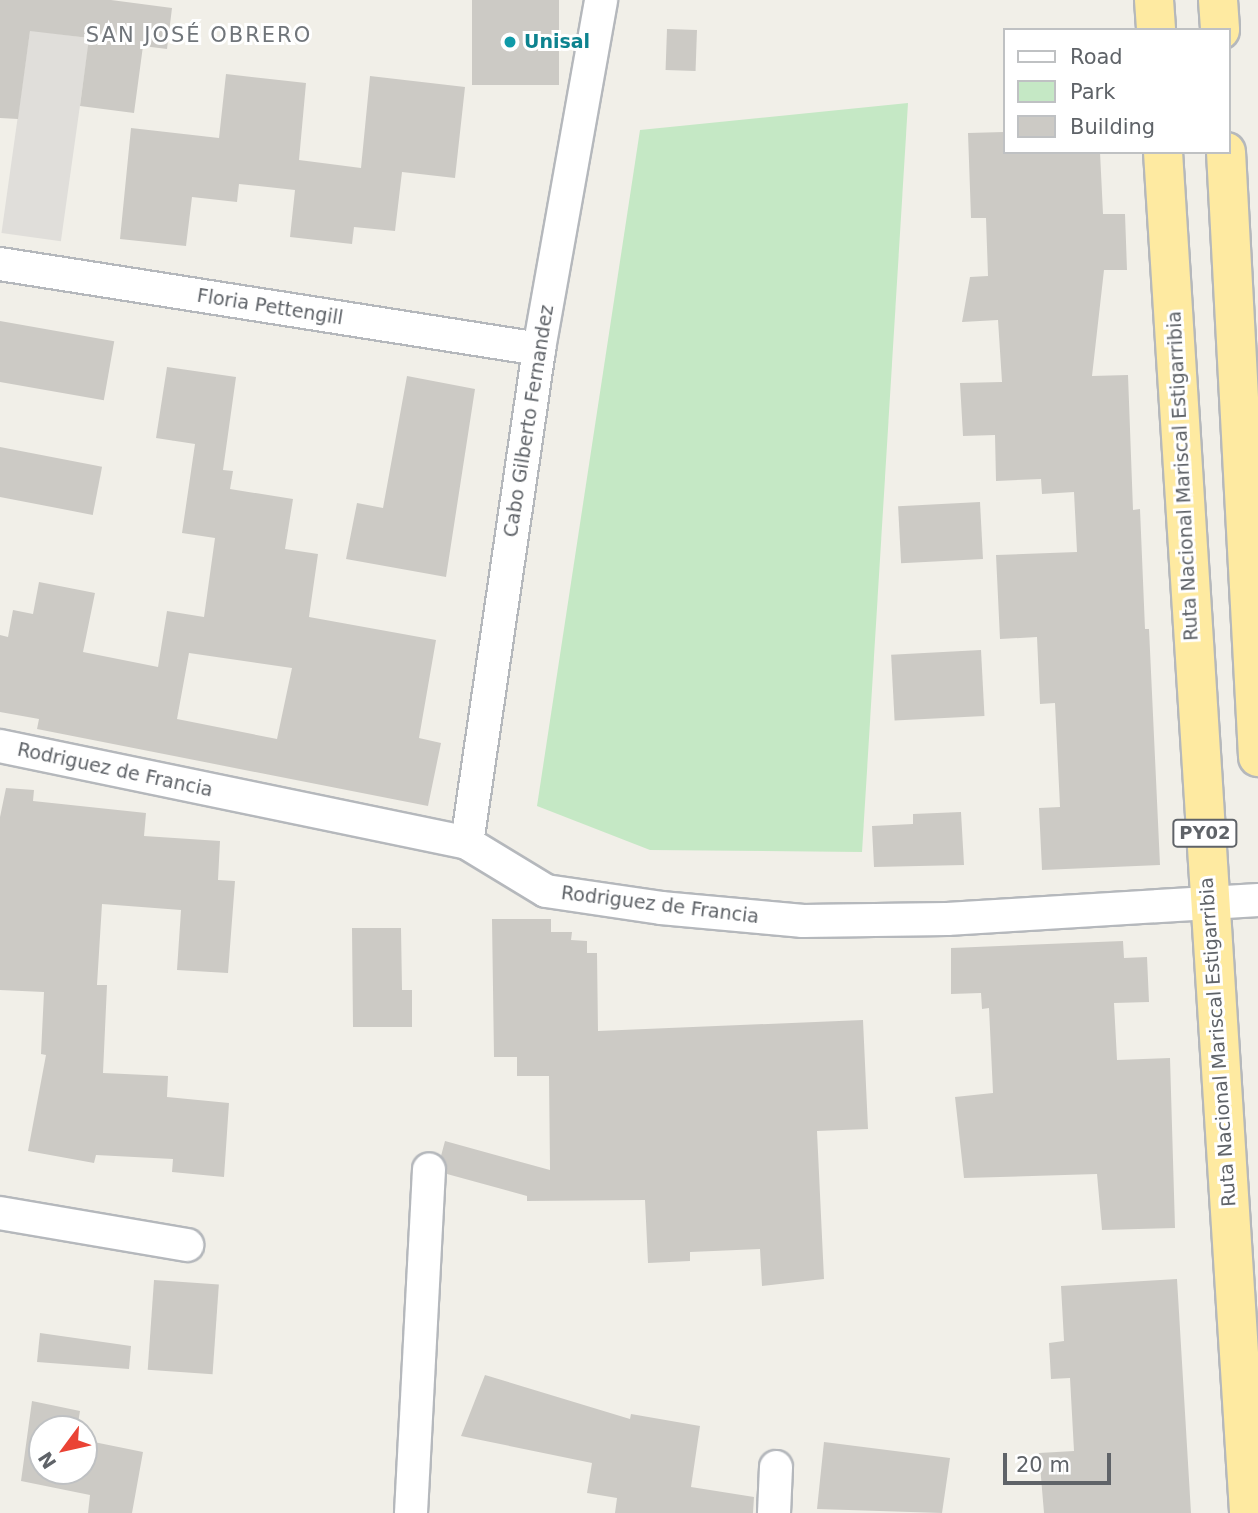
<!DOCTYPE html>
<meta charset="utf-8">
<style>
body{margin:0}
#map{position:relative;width:1258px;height:1513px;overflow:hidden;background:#f1efe8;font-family:"DejaVu Sans",sans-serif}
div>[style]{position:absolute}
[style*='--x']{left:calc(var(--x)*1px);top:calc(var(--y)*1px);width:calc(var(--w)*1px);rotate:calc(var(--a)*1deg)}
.industrial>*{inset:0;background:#e0deda;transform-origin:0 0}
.green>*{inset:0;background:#c5e8c5}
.building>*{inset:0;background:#cccac5;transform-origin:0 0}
.roads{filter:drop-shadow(2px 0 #b5b8bc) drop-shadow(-2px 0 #b5b8bc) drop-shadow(0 2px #b5b8bc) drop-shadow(0 -2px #b5b8bc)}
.minor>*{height:32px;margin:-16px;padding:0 16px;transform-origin:16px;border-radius:16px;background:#fff}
.trunk>*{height:38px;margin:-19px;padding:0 19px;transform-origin:19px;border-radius:19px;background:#feeaa1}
.dots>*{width:19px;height:19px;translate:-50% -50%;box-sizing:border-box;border:4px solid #fff;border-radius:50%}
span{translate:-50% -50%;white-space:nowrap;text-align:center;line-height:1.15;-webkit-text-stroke:6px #fff;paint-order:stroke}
.shield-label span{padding:2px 5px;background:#fff;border:2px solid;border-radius:5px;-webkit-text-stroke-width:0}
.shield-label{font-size:18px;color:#5f6368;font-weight:700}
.culture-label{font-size:19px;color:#0d838f;font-weight:700}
.left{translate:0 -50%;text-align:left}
.street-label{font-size:19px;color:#5f6368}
.neighbourhood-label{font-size:21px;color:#70757a;letter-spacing:2px}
.legend{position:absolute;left:1003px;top:28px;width:228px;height:126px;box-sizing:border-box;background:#fff;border:2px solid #bfc1c3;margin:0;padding:9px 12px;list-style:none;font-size:21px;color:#5f6368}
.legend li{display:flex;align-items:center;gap:14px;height:35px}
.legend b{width:35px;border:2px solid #bfc1c3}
.north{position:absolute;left:28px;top:1415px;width:70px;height:70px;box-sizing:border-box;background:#fff;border:2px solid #bfc1c3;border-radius:50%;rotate:237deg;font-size:19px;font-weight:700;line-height:28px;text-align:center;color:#5f6368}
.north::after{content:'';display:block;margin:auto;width:24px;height:32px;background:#ea4335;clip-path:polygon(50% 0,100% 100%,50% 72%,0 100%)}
.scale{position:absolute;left:1003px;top:1453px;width:108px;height:32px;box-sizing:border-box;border:4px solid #5f6368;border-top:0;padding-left:9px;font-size:21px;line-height:24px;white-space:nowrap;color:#5f6368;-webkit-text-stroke:5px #fff;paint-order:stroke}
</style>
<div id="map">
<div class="industrial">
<div style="left:30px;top:30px;width:60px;height:205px;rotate:8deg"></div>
</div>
<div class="green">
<div style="clip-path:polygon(908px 103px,862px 852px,650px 850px,537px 806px,640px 130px)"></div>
</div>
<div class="building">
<div style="clip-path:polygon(0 0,111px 0,172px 8px,167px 49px,143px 46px,134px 113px,80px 106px,89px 38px,30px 31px,18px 119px,0 118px)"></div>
<div style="left:472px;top:0;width:87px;height:85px"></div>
<div style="left:667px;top:29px;width:30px;height:41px;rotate:2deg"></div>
<div style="clip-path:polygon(226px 74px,306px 83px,299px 160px,361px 168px,370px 76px,465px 87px,455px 178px,402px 172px,395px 231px,354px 227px,352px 244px,290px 237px,295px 190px,239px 184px,237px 202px,192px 197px,186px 246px,120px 239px,131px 128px,219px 138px)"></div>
<div style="clip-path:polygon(1004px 132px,1004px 152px,1100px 152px,1103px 214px,1125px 214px,1127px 270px,1104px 270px,1092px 376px,1128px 375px,1133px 510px,1140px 509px,1145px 629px,1149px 629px,1160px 865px,1042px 870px,1039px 808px,1060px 807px,1055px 703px,1040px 704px,1037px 637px,1000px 639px,996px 555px,1077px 552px,1074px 492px,1042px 494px,1041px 479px,996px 481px,995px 435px,963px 436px,960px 383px,1002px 382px,998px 320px,962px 322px,970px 277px,988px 276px,986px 218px,971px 218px,968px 133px)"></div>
<div style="left:0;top:321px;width:116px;height:60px;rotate:10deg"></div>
<div style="clip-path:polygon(evenodd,167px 367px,236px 377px,223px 470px,233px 471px,230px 489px,293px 499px,285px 549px,318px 554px,309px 617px,436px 640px,419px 738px,441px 743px,428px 806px,37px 729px,39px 719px,0 712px,0 635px,8px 637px,13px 610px,33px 614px,39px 582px,95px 593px,83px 652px,158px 667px,167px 611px,204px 617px,215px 538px,182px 533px,195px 444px,156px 438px,167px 367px,189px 653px,292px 668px,277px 739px,177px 719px,189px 653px)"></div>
<div style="clip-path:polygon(407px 376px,475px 389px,446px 577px,346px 559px,357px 503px,383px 508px)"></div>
<div style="left:0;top:447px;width:104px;height:49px;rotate:11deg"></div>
<div style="left:980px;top:502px;width:57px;height:82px;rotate:87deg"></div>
<div style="left:981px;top:650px;width:66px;height:90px;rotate:87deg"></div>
<div style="clip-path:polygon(6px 788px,34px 790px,33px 801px,146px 813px,144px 836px,220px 841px,218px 880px,235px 881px,228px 973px,177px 970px,181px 910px,102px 904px,97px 985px,107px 985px,103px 1073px,168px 1076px,167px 1097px,229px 1103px,224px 1177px,172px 1172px,173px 1159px,96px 1155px,94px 1163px,28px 1151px,46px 1055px,41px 1054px,44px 992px,0 990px,0 817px)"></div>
<div style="clip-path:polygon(961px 812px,964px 865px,874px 867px,872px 826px,913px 824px,913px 814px)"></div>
<div style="clip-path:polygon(492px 919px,551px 919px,551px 932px,572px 932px,571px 940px,587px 941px,587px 953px,597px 953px,598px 1031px,863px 1020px,868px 1129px,817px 1131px,824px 1279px,762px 1286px,760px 1249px,690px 1252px,690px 1261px,648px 1263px,645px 1200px,527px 1201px,527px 1196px,447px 1174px,441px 1156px,445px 1141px,550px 1170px,549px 1076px,517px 1076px,517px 1057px,494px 1057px)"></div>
<div style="clip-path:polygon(352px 928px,401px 928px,402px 990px,412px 990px,412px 1027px,353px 1027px)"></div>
<div style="clip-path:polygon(1123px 941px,1124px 958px,1147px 957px,1149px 1002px,1114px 1003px,1117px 1060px,1170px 1058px,1175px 1228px,1102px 1230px,1097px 1174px,964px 1178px,955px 1097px,993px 1093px,989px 1008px,982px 1009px,981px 993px,951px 994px,951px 948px)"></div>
<div style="clip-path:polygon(1177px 1279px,1191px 1513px,1044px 1513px,1039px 1453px,1074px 1451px,1070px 1378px,1051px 1379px,1049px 1343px,1064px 1341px,1061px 1286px)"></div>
<div style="left:154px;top:1280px;width:65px;height:90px;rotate:4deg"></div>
<div style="clip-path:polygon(40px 1333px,131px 1346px,129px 1369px,37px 1362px)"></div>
<div style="clip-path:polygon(485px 1375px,630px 1419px,631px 1414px,700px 1426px,691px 1487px,754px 1497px,753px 1513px,615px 1513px,617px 1498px,587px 1493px,592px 1463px,461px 1436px)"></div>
<div style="clip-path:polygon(32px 1401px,80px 1411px,77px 1429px,42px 1429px,42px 1471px,84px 1471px,84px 1440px,143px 1452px,132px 1513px,88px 1513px,90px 1495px,21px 1481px)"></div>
<div style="clip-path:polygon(824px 1442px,950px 1458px,942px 1513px,817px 1509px)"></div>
</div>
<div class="roads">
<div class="minor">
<div style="--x:0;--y:264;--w:546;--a:8.96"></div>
<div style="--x:0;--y:746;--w:477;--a:11.7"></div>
<div style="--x:467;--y:843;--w:92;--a:31.3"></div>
<div style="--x:546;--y:891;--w:116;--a:8.4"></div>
<div style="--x:661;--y:908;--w:143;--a:5.2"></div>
<div style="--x:803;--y:921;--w:144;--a:-0.8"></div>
<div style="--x:947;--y:919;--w:312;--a:-3.5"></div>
<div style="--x:467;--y:843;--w:499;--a:-81.7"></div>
<div style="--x:539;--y:349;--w:354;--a:-79.9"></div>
<div style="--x:0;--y:1213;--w:190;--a:9.7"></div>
<div style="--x:411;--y:1513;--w:344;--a:-87"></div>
<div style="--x:774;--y:1513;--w:46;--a:-87.5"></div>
</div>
<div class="trunk">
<div style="--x:1154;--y:0;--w:30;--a:86"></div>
<div style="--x:1218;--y:0;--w:30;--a:86"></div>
<div style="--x:1163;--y:152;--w:1364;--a:86.38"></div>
<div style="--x:1226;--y:152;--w:606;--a:86.97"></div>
</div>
</div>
<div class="dots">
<div style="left:510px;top:42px;background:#0f9aa8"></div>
</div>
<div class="shield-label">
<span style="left:1205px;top:833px">PY02</span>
</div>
<div class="culture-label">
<span class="left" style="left:524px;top:42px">Unisal</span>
</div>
<div class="street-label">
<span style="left:270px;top:307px;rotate:9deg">Floria Pettengill</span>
<span style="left:529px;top:421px;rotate:-81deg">Cabo Gilberto Fernandez</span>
<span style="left:1183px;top:476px;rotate:-93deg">Ruta Nacional Mariscal Estigarribia</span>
<span style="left:115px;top:770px;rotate:12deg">Rodriguez de Francia</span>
<span style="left:660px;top:905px;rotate:7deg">Rodriguez de Francia</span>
<span style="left:1218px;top:1042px;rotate:-94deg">Ruta Nacional Mariscal Estigarribia</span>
</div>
<div class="neighbourhood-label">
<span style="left:199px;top:35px">SAN JOSÉ OBRERO</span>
</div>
<ul class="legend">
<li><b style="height:9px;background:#fff"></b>Road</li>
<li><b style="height:19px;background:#c5e8c5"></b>Park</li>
<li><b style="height:19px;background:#cccac5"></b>Building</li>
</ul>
<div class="north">N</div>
<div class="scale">20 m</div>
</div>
